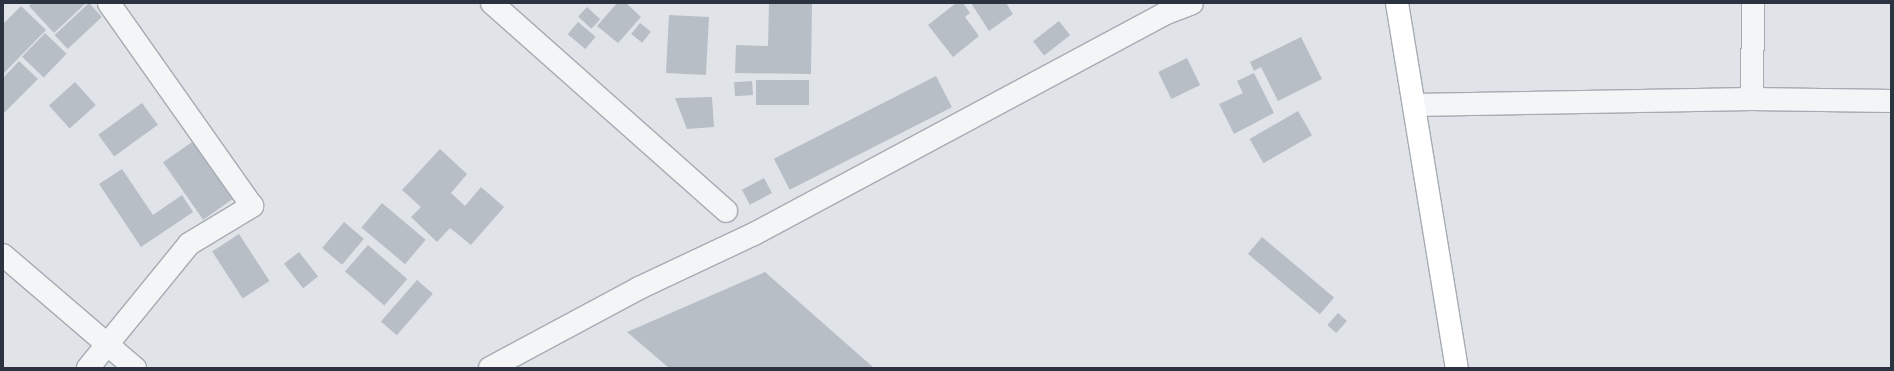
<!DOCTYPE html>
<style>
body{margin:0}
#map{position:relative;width:1894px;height:371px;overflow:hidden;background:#e0e4e9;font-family:Commissioner,sans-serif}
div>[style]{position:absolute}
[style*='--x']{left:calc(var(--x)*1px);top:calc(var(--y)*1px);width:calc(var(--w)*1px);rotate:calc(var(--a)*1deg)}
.building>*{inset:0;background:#b8bec5;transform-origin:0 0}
.roads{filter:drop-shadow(1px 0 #a6abb3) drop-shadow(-1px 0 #a6abb3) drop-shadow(0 1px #a6abb3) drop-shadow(0 -1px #a6abb3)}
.street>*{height:22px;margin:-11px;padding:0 11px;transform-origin:11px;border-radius:11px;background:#f3f5f7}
.secondary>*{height:22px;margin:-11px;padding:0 11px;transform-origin:11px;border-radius:11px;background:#fff}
span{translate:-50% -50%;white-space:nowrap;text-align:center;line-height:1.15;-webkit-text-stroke:4px #f0f3f6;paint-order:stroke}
.frame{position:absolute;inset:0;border:4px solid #2a333f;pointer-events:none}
</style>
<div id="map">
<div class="building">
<div style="clip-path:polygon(32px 3px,86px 3px,54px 33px,29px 6px)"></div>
<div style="left:89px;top:3px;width:19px;height:47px;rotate:47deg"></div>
<div style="clip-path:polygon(617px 3px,626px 3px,641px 17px,618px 43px,597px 26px)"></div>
<div style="clip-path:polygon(769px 3px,812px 3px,811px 74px,735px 73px,736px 45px,768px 46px)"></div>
<div style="clip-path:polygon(956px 3px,963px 3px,970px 13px,965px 17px,979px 36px,953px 57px,928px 25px)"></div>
<div style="clip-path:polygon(971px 3px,1006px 3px,1013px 14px,989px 31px)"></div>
<div style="clip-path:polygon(21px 6px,46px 30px,3px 74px,3px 24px)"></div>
<div style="left:587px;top:7px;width:18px;height:13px;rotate:43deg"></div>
<div style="left:669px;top:15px;width:40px;height:58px;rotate:3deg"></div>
<div style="left:1059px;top:21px;width:18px;height:33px;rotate:52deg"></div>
<div style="left:578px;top:22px;width:23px;height:16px;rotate:40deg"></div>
<div style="left:640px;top:23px;width:14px;height:14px;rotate:39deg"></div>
<div style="left:45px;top:33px;width:30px;height:33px;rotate:44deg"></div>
<div style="clip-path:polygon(1301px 37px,1322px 79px,1278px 101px,1261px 67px,1254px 71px,1250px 62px)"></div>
<div style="left:1187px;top:58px;width:30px;height:32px;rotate:64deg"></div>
<div style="clip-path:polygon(19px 61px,38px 79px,3px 114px,3px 78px)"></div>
<div style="clip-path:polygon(1254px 73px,1274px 113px,1234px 134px,1219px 104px,1243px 93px,1237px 81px)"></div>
<div style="left:936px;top:76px;width:35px;height:182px;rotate:63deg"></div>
<div style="left:756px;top:80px;width:53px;height:25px"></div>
<div style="left:752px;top:81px;width:14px;height:18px;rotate:86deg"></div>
<div style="left:75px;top:82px;width:31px;height:35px;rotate:48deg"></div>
<div style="clip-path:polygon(712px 97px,714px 127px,687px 129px,675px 98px)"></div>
<div style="left:142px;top:103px;width:27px;height:54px;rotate:54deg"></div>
<div style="left:1298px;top:111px;width:28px;height:56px;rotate:60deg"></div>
<div style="left:195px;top:140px;width:70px;height:39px;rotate:55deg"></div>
<div style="clip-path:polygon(440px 149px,467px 174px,451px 193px,465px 206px,481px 187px,504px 207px,471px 245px,450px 228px,437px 242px,411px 217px,421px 207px,402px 190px)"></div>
<div style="clip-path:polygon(122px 169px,153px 215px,182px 195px,193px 212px,141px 247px,99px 184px)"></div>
<div style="left:764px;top:178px;width:17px;height:25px;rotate:62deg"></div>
<div style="left:382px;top:203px;width:57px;height:32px;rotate:40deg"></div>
<div style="left:344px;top:222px;width:26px;height:34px;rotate:40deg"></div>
<div style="left:239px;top:234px;width:56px;height:32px;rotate:57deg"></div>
<div style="left:1262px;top:237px;width:94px;height:22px;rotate:40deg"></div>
<div style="left:368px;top:245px;width:52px;height:35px;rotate:41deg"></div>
<div style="left:299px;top:252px;width:31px;height:19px;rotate:52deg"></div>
<div style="clip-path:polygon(765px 272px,874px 368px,669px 368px,627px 332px)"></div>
<div style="left:417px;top:280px;width:21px;height:55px;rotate:41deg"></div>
<div style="left:1338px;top:313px;width:12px;height:16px;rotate:42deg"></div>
</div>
<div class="roads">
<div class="street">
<div style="--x:492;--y:3;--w:313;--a:41.6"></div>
<div style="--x:1752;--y:99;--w:96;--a:-89.4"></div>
<div style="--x:1414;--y:105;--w:338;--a:-1"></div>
<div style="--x:1752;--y:99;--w:139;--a:0.8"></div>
<div style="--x:3;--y:255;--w:174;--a:40.6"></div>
<div style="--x:88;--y:368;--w:160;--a:-50.8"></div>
<div style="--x:189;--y:244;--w:74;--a:-31.1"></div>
<div style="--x:252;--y:206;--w:248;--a:-125.2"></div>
<div style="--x:490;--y:368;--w:169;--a:-28.2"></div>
<div style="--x:639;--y:288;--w:127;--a:-25.2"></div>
<div style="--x:754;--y:234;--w:465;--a:-28.2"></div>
<div style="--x:1164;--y:14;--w:30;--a:-21"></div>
</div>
<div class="secondary">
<div style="--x:1397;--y:3;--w:370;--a:80.7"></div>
</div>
</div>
<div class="frame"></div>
</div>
